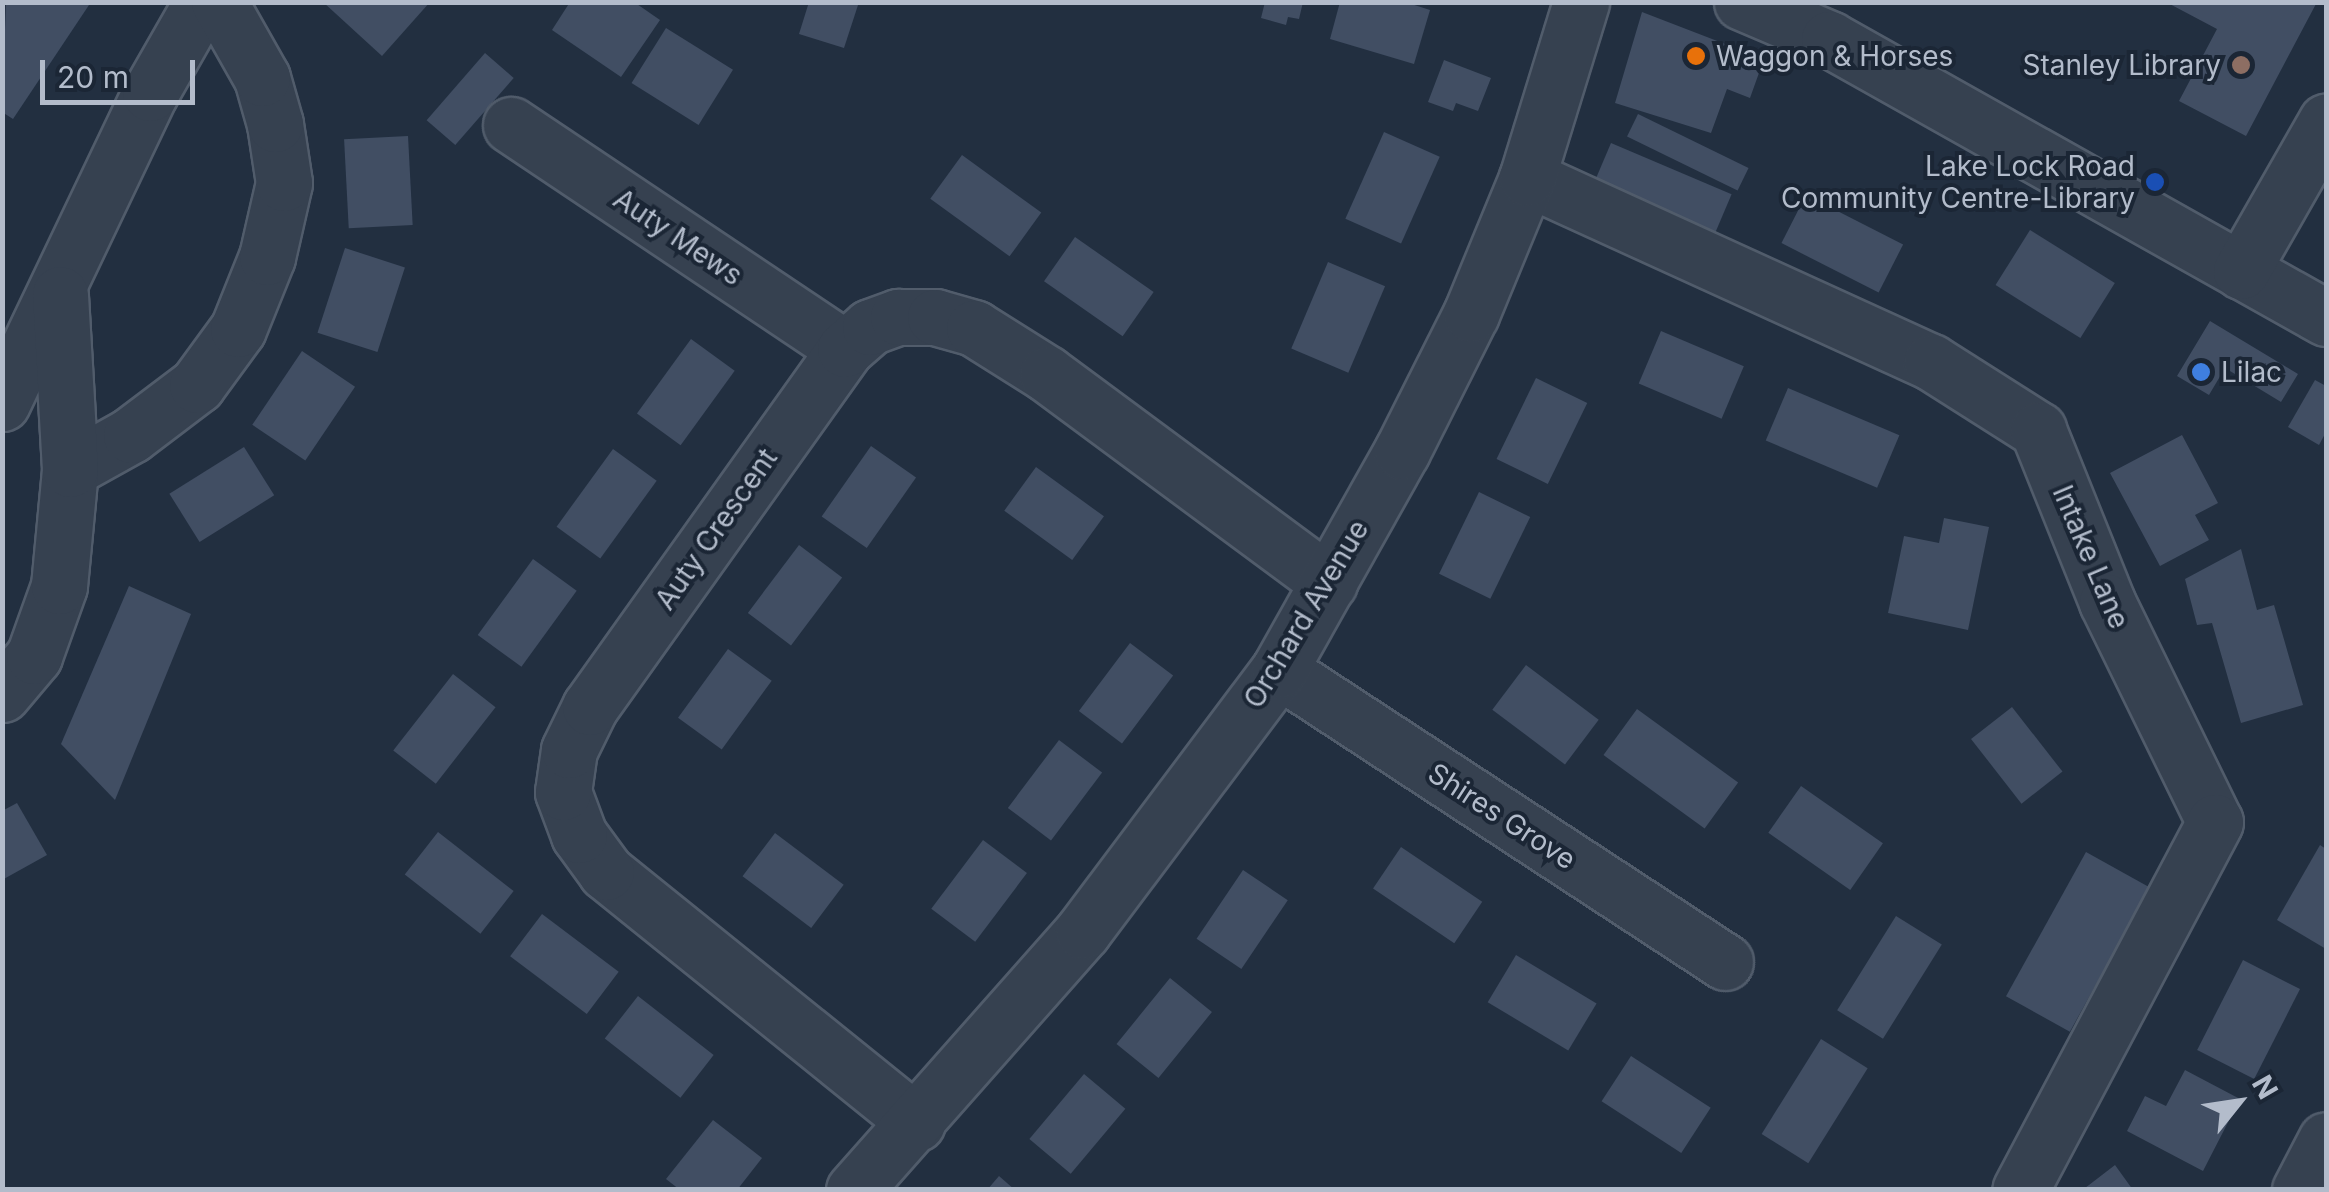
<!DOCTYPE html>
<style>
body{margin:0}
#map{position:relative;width:2329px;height:1192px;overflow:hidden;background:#222f40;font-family:Inter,sans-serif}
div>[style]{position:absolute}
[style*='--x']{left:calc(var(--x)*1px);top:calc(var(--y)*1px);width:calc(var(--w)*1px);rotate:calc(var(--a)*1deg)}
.building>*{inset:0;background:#414e63;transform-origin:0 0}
.roads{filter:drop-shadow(2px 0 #515c6b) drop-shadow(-2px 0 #515c6b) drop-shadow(0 2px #515c6b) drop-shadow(0 -2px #515c6b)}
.minor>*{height:55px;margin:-27.5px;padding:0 27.5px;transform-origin:27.5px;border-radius:27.5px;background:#364150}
.dots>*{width:28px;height:28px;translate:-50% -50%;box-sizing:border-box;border:5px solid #1b2635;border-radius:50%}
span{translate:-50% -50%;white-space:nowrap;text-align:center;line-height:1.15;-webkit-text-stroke:8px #1b2635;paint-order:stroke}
.poi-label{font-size:28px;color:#b3bccb}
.left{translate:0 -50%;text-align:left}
.right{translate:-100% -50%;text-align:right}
.street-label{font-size:28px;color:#b3bccb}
.frame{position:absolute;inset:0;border:5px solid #b3bccb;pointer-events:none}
.north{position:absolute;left:2189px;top:1052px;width:100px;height:100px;-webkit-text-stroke:8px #1b2635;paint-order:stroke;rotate:60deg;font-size:28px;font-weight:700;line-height:40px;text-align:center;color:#b3bccb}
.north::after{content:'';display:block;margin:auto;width:35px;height:45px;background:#b3bccb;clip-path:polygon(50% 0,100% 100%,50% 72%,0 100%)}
.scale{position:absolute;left:40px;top:60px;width:155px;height:45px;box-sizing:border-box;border:5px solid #b3bccb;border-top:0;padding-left:12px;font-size:30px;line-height:35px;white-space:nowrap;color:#b3bccb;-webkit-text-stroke:8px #1b2635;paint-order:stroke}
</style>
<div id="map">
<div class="building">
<div style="clip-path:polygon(6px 2px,91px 2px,13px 119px,2px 112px)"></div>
<div style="clip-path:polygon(323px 2px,430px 2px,382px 56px)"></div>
<div style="clip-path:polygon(570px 2px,634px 2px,660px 20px,621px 77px,552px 30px)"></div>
<div style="clip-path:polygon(809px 2px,859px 2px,844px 48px,799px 34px)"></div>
<div style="clip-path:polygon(1265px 2px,1303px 2px,1299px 19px,1288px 17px,1286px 25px,1261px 18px)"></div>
<div style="clip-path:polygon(1340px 2px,1405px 2px,1430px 10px,1414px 64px,1330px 39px)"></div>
<div style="clip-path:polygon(2166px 2px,2317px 2px,2246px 136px,2179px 101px,2217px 29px)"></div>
<div style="clip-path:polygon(1642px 12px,1764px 59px,1750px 98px,1727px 89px,1711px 133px,1615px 103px)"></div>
<div style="left:666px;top:28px;width:79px;height:65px;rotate:32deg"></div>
<div style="left:485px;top:53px;width:38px;height:89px;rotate:41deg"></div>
<div style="clip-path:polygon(1444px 60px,1491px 78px,1478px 111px,1456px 103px,1453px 111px,1428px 102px)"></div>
<div style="left:1638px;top:114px;width:123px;height:25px;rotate:26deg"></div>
<div style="left:1384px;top:132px;width:61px;height:95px;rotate:24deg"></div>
<div style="left:408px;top:136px;width:89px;height:64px;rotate:87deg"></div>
<div style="left:1611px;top:143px;width:131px;height:44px;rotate:23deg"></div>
<div style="left:962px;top:155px;width:98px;height:54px;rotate:36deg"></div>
<div style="left:1806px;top:195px;width:109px;height:54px;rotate:27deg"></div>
<div style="left:2030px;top:230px;width:100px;height:65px;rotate:32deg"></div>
<div style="left:1075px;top:237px;width:96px;height:54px;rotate:35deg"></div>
<div style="left:345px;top:248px;width:63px;height:89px;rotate:18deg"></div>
<div style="left:1328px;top:262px;width:62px;height:94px;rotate:23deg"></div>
<div style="clip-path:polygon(2210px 321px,2298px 374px,2281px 402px,2225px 368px,2209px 395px,2177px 376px)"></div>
<div style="left:1661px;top:331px;width:90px;height:57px;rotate:23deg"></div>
<div style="left:691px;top:339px;width:54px;height:92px;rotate:36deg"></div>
<div style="left:302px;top:351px;width:64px;height:89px;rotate:34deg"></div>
<div style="left:1536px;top:378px;width:57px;height:90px;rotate:26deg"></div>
<div style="clip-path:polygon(2315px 380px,2326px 386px,2326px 432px,2319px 445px,2288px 427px)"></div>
<div style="left:1788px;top:388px;width:121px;height:57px;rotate:23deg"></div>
<div style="clip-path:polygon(2182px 435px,2218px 503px,2195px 515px,2209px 540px,2160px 566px,2110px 473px)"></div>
<div style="left:871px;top:446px;width:55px;height:86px;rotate:35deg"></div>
<div style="left:244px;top:447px;width:57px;height:88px;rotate:58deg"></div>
<div style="left:613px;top:449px;width:54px;height:96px;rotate:36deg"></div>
<div style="left:1036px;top:467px;width:84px;height:54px;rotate:36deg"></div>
<div style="left:1479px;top:492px;width:57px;height:91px;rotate:26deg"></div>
<div style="clip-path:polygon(1944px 518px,1989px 527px,1968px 630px,1888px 613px,1904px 536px,1939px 543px)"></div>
<div style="left:799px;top:545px;width:54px;height:85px;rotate:37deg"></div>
<div style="clip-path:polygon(2241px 549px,2257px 610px,2274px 605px,2303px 705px,2241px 723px,2212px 623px,2197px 625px,2185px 579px)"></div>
<div style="left:533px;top:559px;width:54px;height:94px;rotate:36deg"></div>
<div style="clip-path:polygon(129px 586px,191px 614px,115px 800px,61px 744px)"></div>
<div style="left:1130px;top:643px;width:54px;height:85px;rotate:37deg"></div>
<div style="left:728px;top:649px;width:54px;height:85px;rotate:36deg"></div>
<div style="left:1526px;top:665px;width:91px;height:56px;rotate:37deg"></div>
<div style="left:453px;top:674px;width:54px;height:97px;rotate:38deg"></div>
<div style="left:2012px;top:707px;width:82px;height:52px;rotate:52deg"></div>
<div style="left:1637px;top:709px;width:125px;height:57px;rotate:36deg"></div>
<div style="left:1059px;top:740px;width:54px;height:85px;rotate:37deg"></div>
<div style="left:1801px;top:786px;width:100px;height:57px;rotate:35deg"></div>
<div style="clip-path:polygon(17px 803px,47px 855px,2px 880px,2px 811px)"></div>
<div style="left:438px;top:832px;width:96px;height:54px;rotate:38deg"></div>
<div style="left:775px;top:833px;width:86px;height:54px;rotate:37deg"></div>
<div style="left:983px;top:840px;width:55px;height:86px;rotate:37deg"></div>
<div style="clip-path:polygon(2320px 845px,2326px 849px,2326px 949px,2277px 920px)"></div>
<div style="left:1401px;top:847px;width:98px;height:50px;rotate:34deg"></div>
<div style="left:2086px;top:852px;width:73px;height:165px;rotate:29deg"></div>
<div style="left:1243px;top:870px;width:54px;height:83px;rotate:34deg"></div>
<div style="left:542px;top:914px;width:96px;height:53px;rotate:37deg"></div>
<div style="left:1896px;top:916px;width:54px;height:111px;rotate:32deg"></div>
<div style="left:1516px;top:955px;width:94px;height:55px;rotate:31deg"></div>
<div style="left:2243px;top:960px;width:64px;height:101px;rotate:27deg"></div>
<div style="left:1170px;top:978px;width:54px;height:85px;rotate:39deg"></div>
<div style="left:638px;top:996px;width:96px;height:54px;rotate:38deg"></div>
<div style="left:1821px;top:1039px;width:55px;height:112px;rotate:32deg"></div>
<div style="left:1631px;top:1056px;width:95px;height:54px;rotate:33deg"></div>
<div style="clip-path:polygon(2185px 1070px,2240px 1099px,2203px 1171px,2127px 1131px,2145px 1096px,2166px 1106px)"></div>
<div style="left:1084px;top:1074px;width:54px;height:85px;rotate:40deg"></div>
<div style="clip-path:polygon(713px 1120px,762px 1158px,737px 1190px,680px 1190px,666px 1179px)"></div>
<div style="clip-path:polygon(2115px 1165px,2133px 1190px,2082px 1190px,2089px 1185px)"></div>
<div style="clip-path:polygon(999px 1176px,1015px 1190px,987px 1190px)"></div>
</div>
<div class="roads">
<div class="minor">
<div style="--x:1742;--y:2;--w:95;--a:23"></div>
<div style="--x:1829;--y:39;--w:570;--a:29.31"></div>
<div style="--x:511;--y:125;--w:402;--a:33.8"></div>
<div style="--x:1527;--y:178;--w:444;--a:24.5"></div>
<div style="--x:1931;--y:362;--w:127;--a:32.4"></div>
<div style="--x:2038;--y:430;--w:185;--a:68.1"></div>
<div style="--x:2107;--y:602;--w:245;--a:63.9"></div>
<div style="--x:2215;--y:822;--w:416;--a:117.9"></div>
<div style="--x:2241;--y:271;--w:172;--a:-60.3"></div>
<div style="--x:2;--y:403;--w:344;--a:-64.5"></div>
<div style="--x:150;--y:93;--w:105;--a:-60.3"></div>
<div style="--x:70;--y:469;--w:70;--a:-29.1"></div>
<div style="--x:131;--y:435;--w:83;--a:-37.1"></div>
<div style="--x:197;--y:385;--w:69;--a:-53.8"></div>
<div style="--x:238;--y:329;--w:78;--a:-68.1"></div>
<div style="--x:267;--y:257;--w:76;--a:-77.1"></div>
<div style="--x:284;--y:183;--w:60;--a:-98.7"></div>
<div style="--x:275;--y:124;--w:48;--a:-105.8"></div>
<div style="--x:262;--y:78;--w:87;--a:-119.5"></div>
<div style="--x:1279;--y:670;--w:533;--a:33.21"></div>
<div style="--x:2;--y:694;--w:50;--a:-49.9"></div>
<div style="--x:34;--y:656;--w:74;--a:-70.3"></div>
<div style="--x:59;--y:586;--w:118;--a:-84.6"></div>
<div style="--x:70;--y:469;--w:175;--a:-93.3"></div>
<div style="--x:917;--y:1123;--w:400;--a:-141.1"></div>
<div style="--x:606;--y:872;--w:46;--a:-126.1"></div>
<div style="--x:579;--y:835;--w:46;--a:-110.4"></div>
<div style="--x:563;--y:792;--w:42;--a:-81.9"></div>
<div style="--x:569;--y:750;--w:48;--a:-64"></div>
<div style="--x:590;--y:707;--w:440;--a:-54.5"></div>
<div style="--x:845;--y:349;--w:33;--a:-41"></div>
<div style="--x:870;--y:327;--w:30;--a:-20"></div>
<div style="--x:898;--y:317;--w:37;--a:0"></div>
<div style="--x:935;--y:317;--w:41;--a:15.8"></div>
<div style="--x:974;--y:328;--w:86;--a:32.2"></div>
<div style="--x:1047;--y:374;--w:351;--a:36.5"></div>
<div style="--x:854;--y:1190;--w:346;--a:-48.5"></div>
<div style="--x:1083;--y:931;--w:326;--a:-53.1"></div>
<div style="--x:1279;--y:670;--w:251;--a:-60.7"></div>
<div style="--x:1402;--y:451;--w:153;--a:-63.3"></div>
<div style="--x:1471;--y:314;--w:147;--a:-67.6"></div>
<div style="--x:1527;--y:178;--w:184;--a:-72.9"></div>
<div style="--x:2300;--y:1190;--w:56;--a:-62.5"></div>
</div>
</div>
<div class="dots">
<div style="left:1696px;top:56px;background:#e8710a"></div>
<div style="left:2241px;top:65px;background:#8d6e63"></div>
<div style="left:2155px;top:182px;background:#1a4fb4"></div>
<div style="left:2201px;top:372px;background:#3f7fe0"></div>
</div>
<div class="poi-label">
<span class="left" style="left:1716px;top:56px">Waggon &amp; Horses</span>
<span class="right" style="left:2221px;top:65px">Stanley Library</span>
<span class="right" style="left:2135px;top:182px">Lake Lock Road<br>Community Centre-Library</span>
<span class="left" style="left:2221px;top:372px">Lilac</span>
</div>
<div class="street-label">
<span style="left:678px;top:237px;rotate:34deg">Auty Mews</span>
<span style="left:716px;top:529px;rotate:-55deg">Auty Crescent</span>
<span style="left:2091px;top:557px;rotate:67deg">Intake Lane</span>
<span style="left:1306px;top:614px;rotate:-59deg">Orchard Avenue</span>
<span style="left:1502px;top:816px;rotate:33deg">Shires Grove</span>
</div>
<div class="frame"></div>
<div class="north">N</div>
<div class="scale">20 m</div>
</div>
